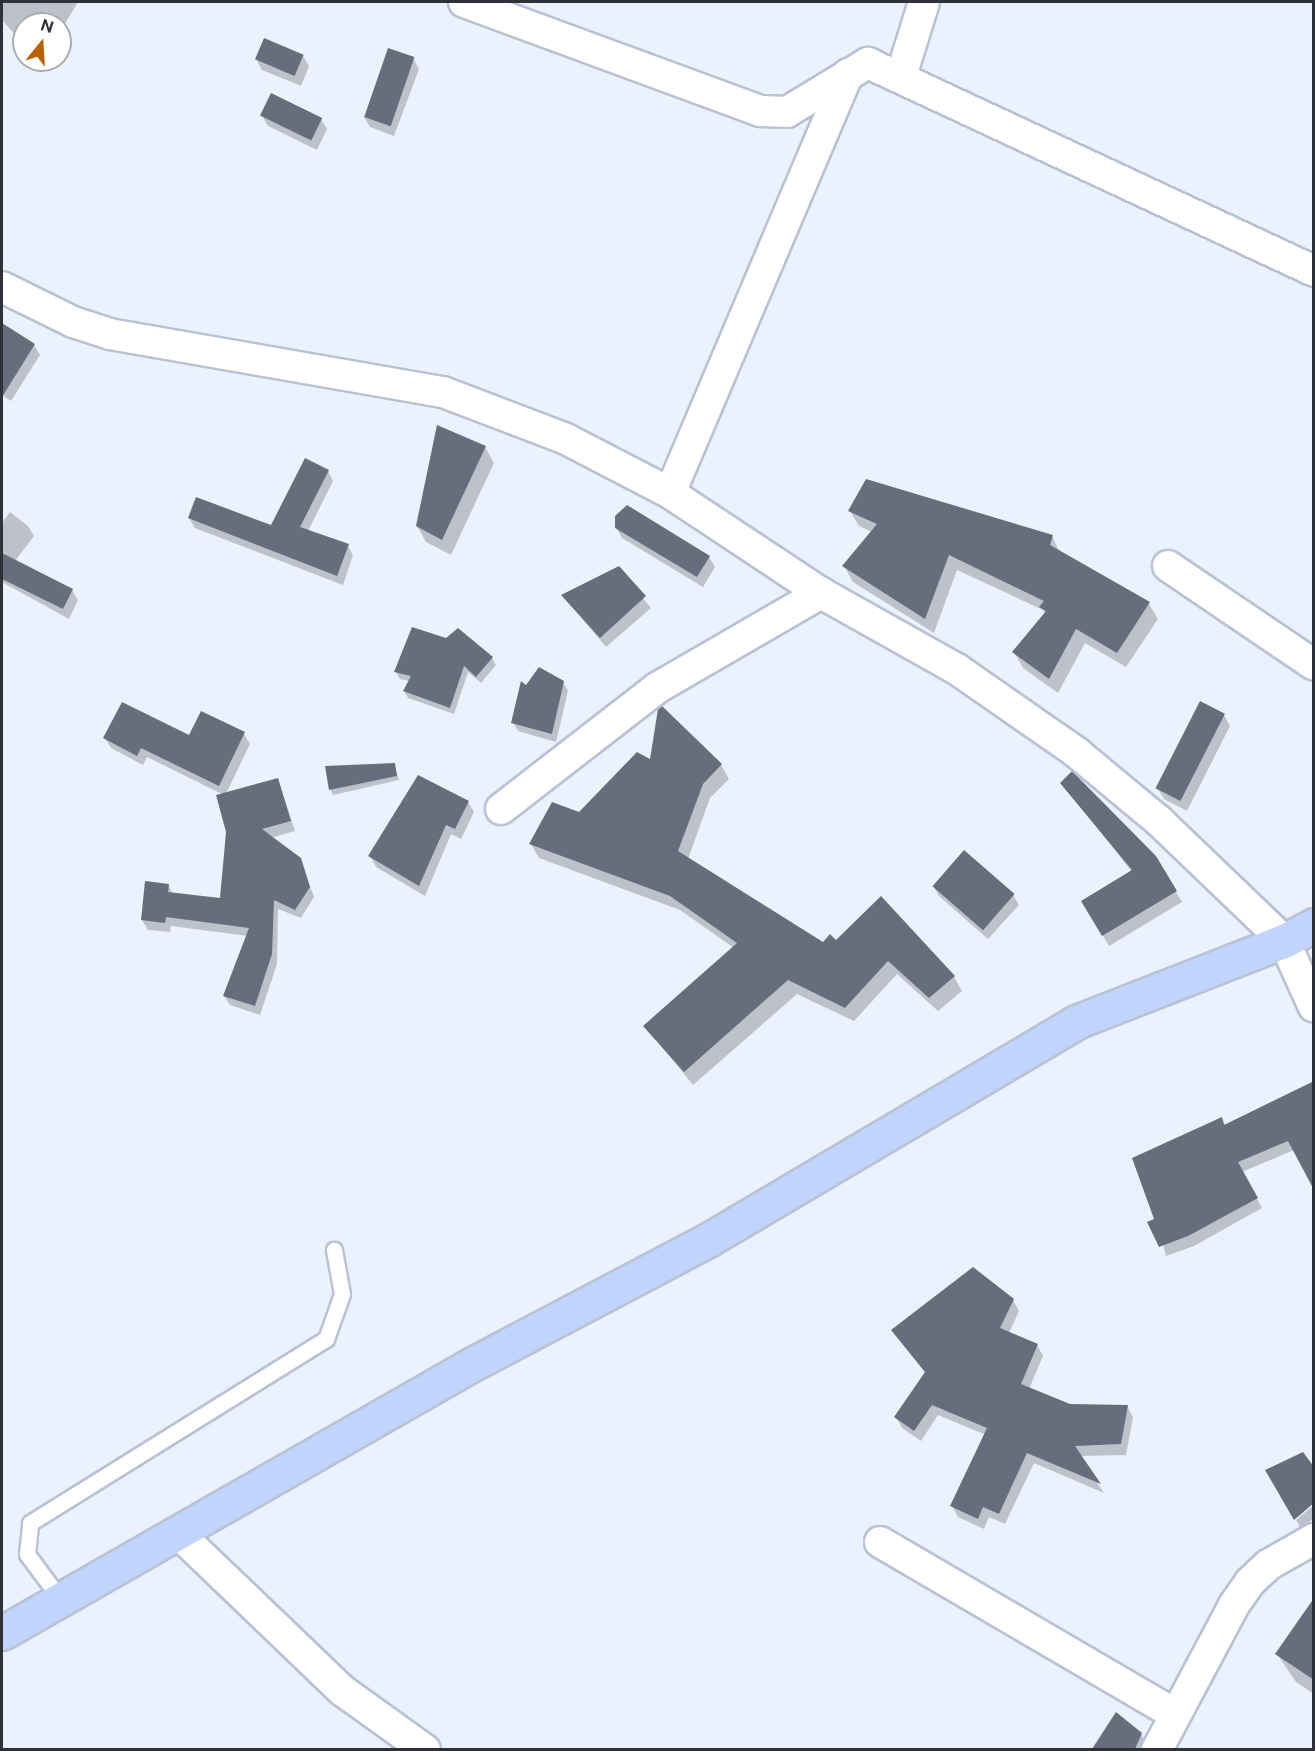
<!DOCTYPE html>
<style>
body{margin:0}
#map{position:relative;width:1315px;height:1751px;overflow:hidden;background:#ecf2fd;font-family:"Public Sans",sans-serif}
div>[style]{position:absolute}
[style*='--x']{left:calc(var(--x)*1px);top:calc(var(--y)*1px);width:calc(var(--w)*1px);rotate:calc(var(--a)*1deg)}
.shadow>*{inset:0;background:#0003}
.building>*{inset:0;background:#666e7e;transform-origin:0 0}
.roads{filter:drop-shadow(2px 0 #b9c2d4) drop-shadow(-2px 0 #b9c2d4) drop-shadow(0 2px #b9c2d4) drop-shadow(0 -2px #b9c2d4)}
.service>*{height:15px;margin:-7.5px;padding:0 7.5px;transform-origin:7.5px;border-radius:7.5px;background:#fff}
.minor>*{height:30px;margin:-15px;padding:0 15px;transform-origin:15px;border-radius:15px;background:#fff}
.primary>*{height:33px;margin:-16.5px;padding:0 16.5px;transform-origin:16.5px;border-radius:16.5px;background:#c1d4fb}
span{translate:-50% -50%;white-space:nowrap;text-align:center;line-height:1.15;-webkit-text-stroke:6px #fff;paint-order:stroke}
.frame{position:absolute;inset:0;border:3px solid #2e3138;pointer-events:none}
.north{position:absolute;left:12px;top:12px;width:60px;height:60px;box-sizing:border-box;background:#fff;border:2px solid #abadaf;border-radius:50%;rotate:18deg;font-size:16px;font-weight:700;line-height:24px;text-align:center;color:#2e3138}
.north::after{content:'';display:block;margin:auto;width:21px;height:27px;background:#bb6005;clip-path:polygon(50% 0,100% 100%,50% 72%,0 100%)}
</style>
<div id="map">
<div class="shadow">
<div style="clip-path:polygon(2px 2px,78px 2px,60px 32px,60px 24px,24px 24px,24px 45px,2px 20px)"></div>
<div style="clip-path:polygon(303px 56px,309px 66px,301px 86px,262px 70px,256px 59px)"></div>
<div style="clip-path:polygon(413px 58px,419px 69px,394px 136px,370px 127px,364px 117px)"></div>
<div style="clip-path:polygon(38px 60px,49px 60px,46px 69px)"></div>
<div style="clip-path:polygon(262px 116px,321px 119px,327px 129px,317px 150px,268px 126px)"></div>
<div style="clip-path:polygon(6px 327px,34px 345px,40px 355px,11px 401px,2px 395px,2px 335px)"></div>
<div style="clip-path:polygon(485px 447px,494px 463px,451px 555px,426px 542px,417px 526px)"></div>
<div style="clip-path:polygon(328px 471px,333px 481px,308px 531px,348px 546px,353px 555px,343px 585px,195px 528px,189px 518px,271px 527px)"></div>
<div style="clip-path:polygon(850px 511px,1052px 536px,1060px 553px,1149px 604px,1158px 619px,1126px 667px,1085px 643px,1058px 693px,1023px 668px,1014px 652px,1045px 614px,1043px 610px,957px 570px,934px 633px,853px 582px,844px 566px,872px 532px,859px 526px)"></div>
<div style="clip-path:polygon(10px 512px,28px 526px,34px 536px,15px 561px,72px 590px,78px 600px,69px 619px,2px 582px,2px 523px)"></div>
<div style="clip-path:polygon(616px 527px,709px 557px,715px 567px,703px 587px,622px 538px)"></div>
<div style="clip-path:polygon(618px 568px,651px 608px,606px 647px,563px 596px)"></div>
<div style="clip-path:polygon(492px 658px,496px 665px,481px 683px,468px 672px,454px 714px,408px 698px,404px 691px,409px 681px,400px 679px,396px 672px)"></div>
<div style="clip-path:polygon(563px 682px,568px 691px,556px 742px,518px 731px,513px 722px,526px 688px)"></div>
<div style="clip-path:polygon(1224px 715px,1230px 726px,1187px 811px,1164px 799px,1158px 789px)"></div>
<div style="clip-path:polygon(244px 734px,250px 744px,226px 794px,278px 779px,295px 831px,271px 838px,300px 859px,314px 897px,301px 918px,278px 909px,277px 964px,260px 1015px,230px 1005px,224px 996px,248px 936px,171px 926px,170px 932px,148px 930px,142px 920px,168px 885px,173px 894px,221px 900px,228px 832px,224px 795px,147px 757px,143px 765px,111px 748px,105px 738px)"></div>
<div style="clip-path:polygon(652px 761px,721px 765px,729px 779px,710px 798px,688px 859px,824px 944px,836px 942px,954px 977px,962px 991px,938px 1011px,897px 974px,854px 1021px,797px 994px,693px 1085px,645px 1026px,734px 948px,680px 910px,539px 858px,531px 844px,580px 814px)"></div>
<div style="clip-path:polygon(394px 765px,399px 780px,333px 795px,331px 790px,326px 767px)"></div>
<div style="clip-path:polygon(1062px 783px,1155px 857px,1182px 902px,1109px 946px,1083px 902px,1132px 872px)"></div>
<div style="clip-path:polygon(468px 802px,474px 812px,461px 839px,451px 834px,425px 896px,376px 867px,370px 856px)"></div>
<div style="clip-path:polygon(933px 886px,1013px 895px,1019px 905px,988px 939px,939px 896px)"></div>
<div style="clip-path:polygon(1314px 1083px,1294px 1150px,1242px 1172px,1262px 1208px,1194px 1246px,1166px 1256px,1156px 1219px,1222px 1119px,1226px 1126px)"></div>
<div style="clip-path:polygon(1013px 1300px,1019px 1311px,1009px 1333px,1037px 1345px,1043px 1356px,1029px 1389px,1069px 1406px,1127px 1406px,1133px 1417px,1126px 1455px,1080px 1456px,1104px 1493px,1034px 1463px,1005px 1524px,989px 1517px,984px 1529px,958px 1517px,952px 1506px,986px 1435px,938px 1415px,921px 1441px,902px 1428px,896px 1417px,926px 1374px,893px 1330px)"></div>
<div style="clip-path:polygon(1314px 1505px,1314px 1518px,1301px 1529px,1296px 1520px)"></div>
<div style="clip-path:polygon(1314px 1619px,1314px 1694px,1296px 1682px,1277px 1654px)"></div>
<div style="clip-path:polygon(1116px 1714px,1141px 1734px,1147px 1745px,1145px 1750px,1094px 1750px)"></div>
</div>
<div class="building">
<div style="left:264px;top:38px;width:43px;height:23px;rotate:23deg"></div>
<div style="left:388px;top:48px;width:28px;height:73px;rotate:19deg"></div>
<div style="left:271px;top:93px;width:57px;height:25px;rotate:26deg"></div>
<div style="clip-path:polygon(2px 323px,35px 344px,2px 397px)"></div>
<div style="clip-path:polygon(437px 425px,486px 446px,442px 540px,416px 526px)"></div>
<div style="clip-path:polygon(305px 458px,329px 470px,300px 527px,349px 544px,337px 576px,188px 518px,196px 497px,271px 525px)"></div>
<div style="clip-path:polygon(866px 479px,1053px 535px,1050px 545px,1150px 602px,1117px 653px,1076px 629px,1049px 679px,1012px 652px,1046px 611px,1039px 607px,1044px 601px,949px 555px,925px 619px,842px 566px,877px 524px,848px 511px)"></div>
<div style="clip-path:polygon(627px 505px,710px 556px,697px 577px,615px 528px,615px 516px)"></div>
<div style="clip-path:polygon(2px 553px,73px 589px,63px 609px,2px 579px)"></div>
<div style="clip-path:polygon(619px 566px,646px 596px,600px 638px,561px 595px)"></div>
<div style="clip-path:polygon(412px 627px,446px 638px,458px 628px,493px 657px,476px 677px,464px 666px,450px 708px,403px 691px,411px 676px,394px 672px)"></div>
<div style="clip-path:polygon(539px 667px,564px 681px,552px 734px,511px 723px,521px 681px,526px 685px)"></div>
<div style="left:1200px;top:701px;width:28px;height:98px;rotate:27deg"></div>
<div style="clip-path:polygon(122px 702px,189px 735px,201px 711px,245px 732px,219px 786px,141px 748px,137px 756px,103px 738px)"></div>
<div style="clip-path:polygon(662px 706px,722px 764px,703px 784px,678px 851px,823px 942px,830px 934px,836px 940px,881px 896px,955px 976px,929px 998px,888px 961px,845px 1008px,788px 980px,684px 1072px,643px 1026px,737px 943px,670px 896px,529px 844px,552px 802px,579px 812px,637px 752px,650px 759px,658px 709px)"></div>
<div style="clip-path:polygon(395px 763px,397px 776px,329px 790px,325px 766px)"></div>
<div style="clip-path:polygon(1072px 771px,1156px 856px,1177px 891px,1102px 936px,1081px 901px,1132px 870px,1060px 783px)"></div>
<div style="clip-path:polygon(418px 775px,469px 801px,455px 829px,446px 825px,419px 886px,368px 856px)"></div>
<div style="clip-path:polygon(278px 778px,291px 821px,262px 829px,301px 858px,310px 887px,295px 910px,274px 900px,272px 954px,255px 1006px,223px 996px,249px 928px,166px 917px,165px 923px,141px 920px,145px 881px,169px 884px,168px 892px,220px 898px,226px 832px,216px 795px)"></div>
<div style="left:964px;top:850px;width:67px;height:48px;rotate:41deg"></div>
<div style="clip-path:polygon(1314px 1081px,1314px 1190px,1288px 1141px,1238px 1162px,1258px 1198px,1188px 1236px,1159px 1247px,1147px 1222px,1154px 1219px,1132px 1158px,1222px 1117px,1224px 1125px)"></div>
<div style="clip-path:polygon(973px 1267px,1014px 1299px,1000px 1328px,1038px 1344px,1021px 1384px,1070px 1404px,1128px 1405px,1121px 1444px,1075px 1446px,1101px 1484px,1027px 1453px,999px 1514px,983px 1507px,978px 1519px,950px 1506px,987px 1428px,932px 1405px,914px 1431px,894px 1417px,925px 1372px,891px 1330px)"></div>
<div style="clip-path:polygon(1303px 1452px,1314px 1467px,1314px 1503px,1294px 1520px,1265px 1470px)"></div>
<div style="clip-path:polygon(1314px 1598px,1314px 1680px,1275px 1654px)"></div>
<div style="clip-path:polygon(1116px 1712px,1142px 1733px,1135px 1749px,1092px 1749px)"></div>
</div>
<div class="roads">
<div class="service">
<div style="--x:61;--y:1600;--w:57;--a:-126.5"></div>
<div style="--x:27;--y:1554;--w:31;--a:-84"></div>
<div style="--x:30;--y:1523;--w:349;--a:-31.9"></div>
<div style="--x:326;--y:1339;--w:48;--a:-70.4"></div>
<div style="--x:342;--y:1294;--w:45;--a:-100.3"></div>
</div>
<div class="minor">
<div style="--x:464;--y:2;--w:316;--a:20.2"></div>
<div style="--x:761;--y:111;--w:26;--a:2"></div>
<div style="--x:787;--y:112;--w:95;--a:-31.2"></div>
<div style="--x:868;--y:63;--w:492;--a:25"></div>
<div style="--x:901;--y:76;--w:77;--a:-72.7"></div>
<div style="--x:2;--y:287;--w:79;--a:26.2"></div>
<div style="--x:73;--y:322;--w:39;--a:18"></div>
<div style="--x:110;--y:334;--w:338;--a:9.9"></div>
<div style="--x:443;--y:392;--w:132;--a:20.9"></div>
<div style="--x:566;--y:439;--w:117;--a:27.4"></div>
<div style="--x:670;--y:493;--w:181;--a:33.5"></div>
<div style="--x:821;--y:593;--w:157;--a:29.3"></div>
<div style="--x:958;--y:670;--w:144;--a:34.8"></div>
<div style="--x:1076;--y:752;--w:107;--a:39.7"></div>
<div style="--x:1158;--y:820;--w:175;--a:43.8"></div>
<div style="--x:1284;--y:941;--w:72;--a:65.6"></div>
<div style="--x:670;--y:493;--w:455;--a:-67"></div>
<div style="--x:1168;--y:566;--w:176;--a:34.1"></div>
<div style="--x:501;--y:809;--w:197;--a:-37.8"></div>
<div style="--x:657;--y:688;--w:190;--a:-30.1"></div>
<div style="--x:178;--y:1533;--w:228;--a:43.8"></div>
<div style="--x:343;--y:1691;--w:101;--a:35.7"></div>
<div style="--x:880;--y:1542;--w:341;--a:30.3"></div>
<div style="--x:1157;--y:1750;--w:164;--a:-62"></div>
<div style="--x:1234;--y:1605;--w:28;--a:-55"></div>
<div style="--x:1250;--y:1582;--w:25;--a:-43"></div>
<div style="--x:1268;--y:1565;--w:53;--a:-29.5"></div>
</div>
<div class="primary">
<div style="--x:2;--y:1633;--w:538;--a:-29.76"></div>
<div style="--x:469;--y:1366;--w:270;--a:-27.8"></div>
<div style="--x:708;--y:1240;--w:428;--a:-30.6"></div>
<div style="--x:1076;--y:1022;--w:223;--a:-21.3"></div>
<div style="--x:1284;--y:941;--w:34;--a:-28"></div>
</div>
</div>
<div class="frame"></div>
<div class="north">N</div>
</div>
